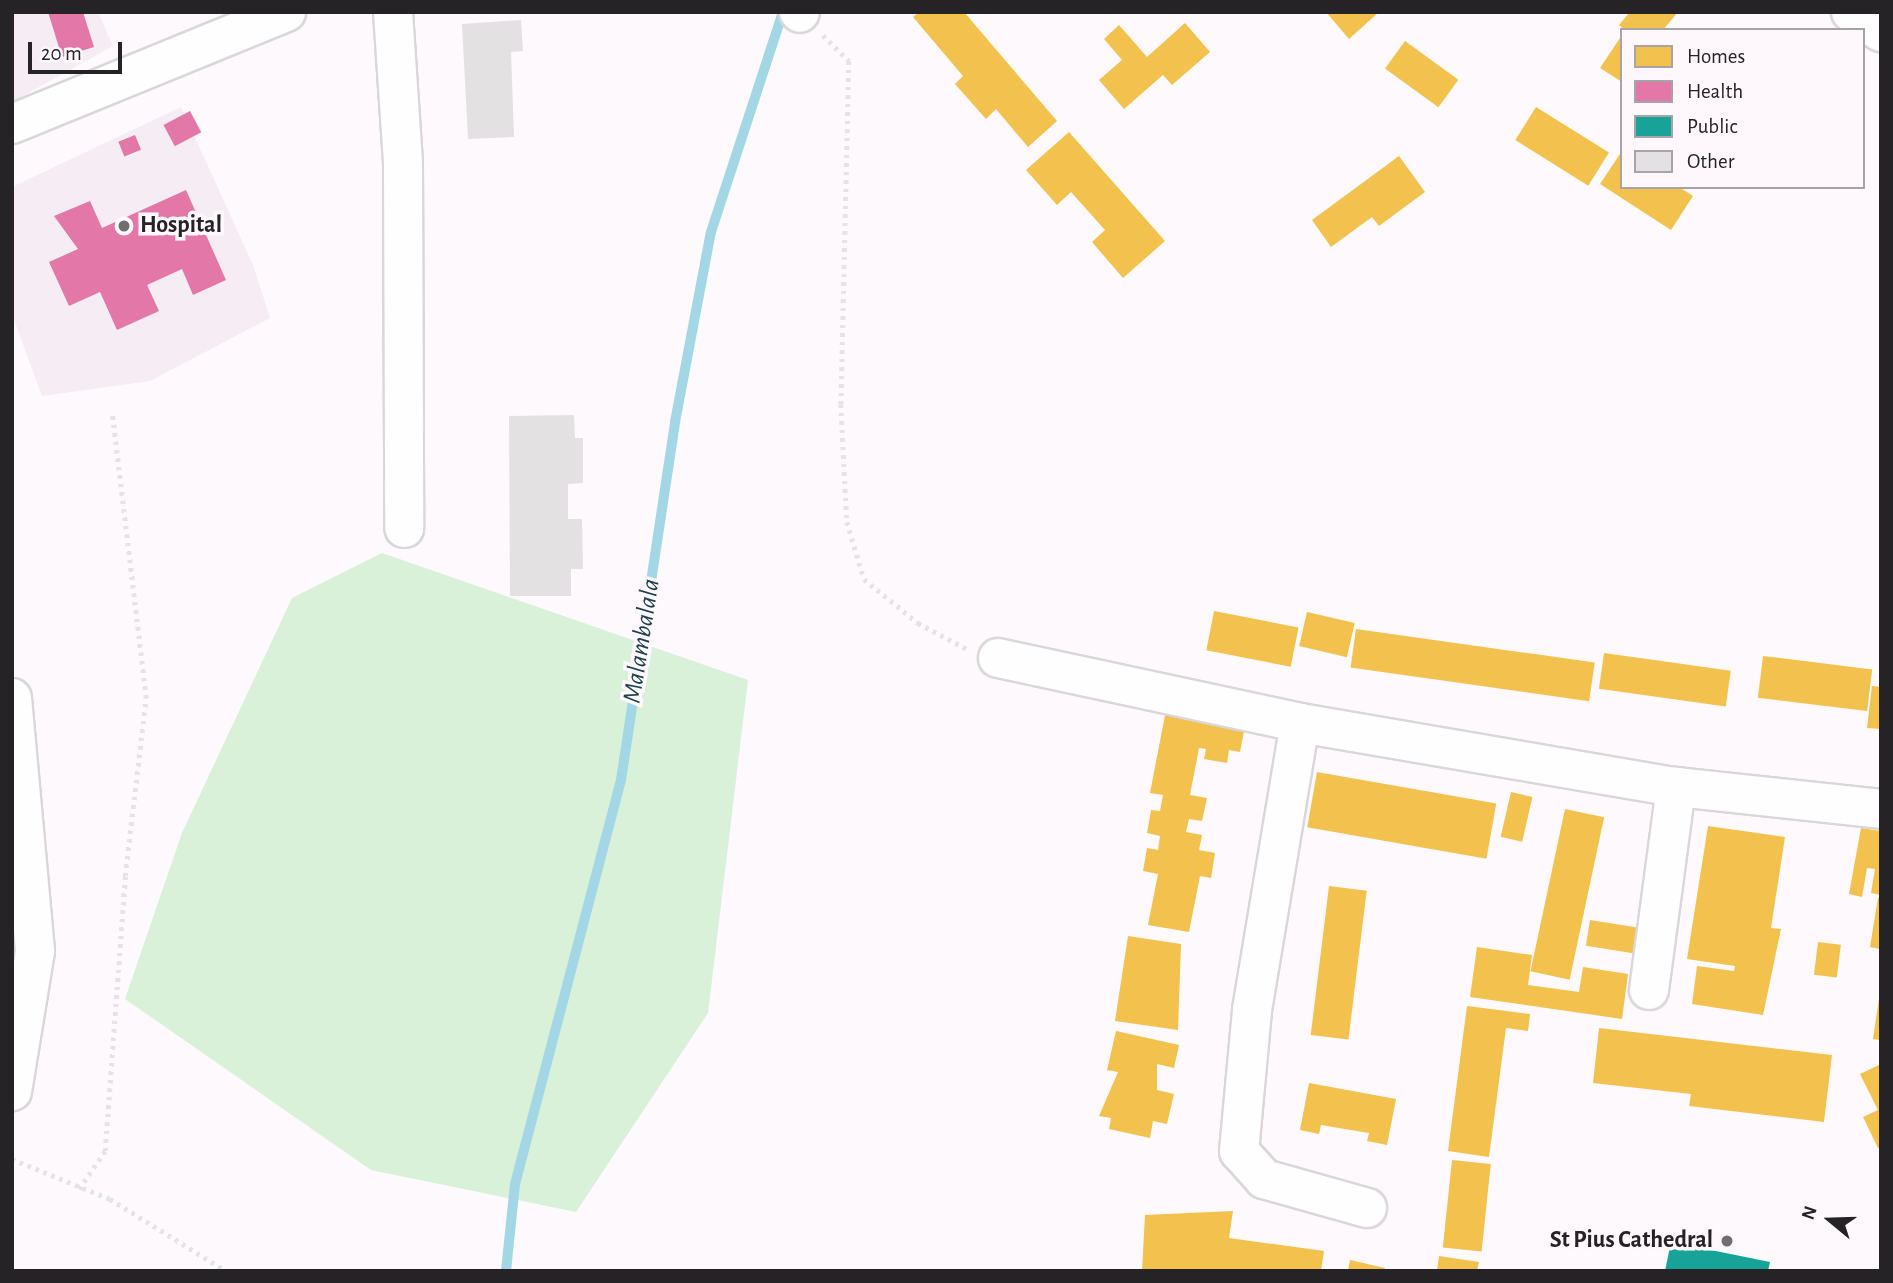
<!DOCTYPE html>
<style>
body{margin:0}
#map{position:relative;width:1893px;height:1283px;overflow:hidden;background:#fdf9fc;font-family:"Alegreya Sans",sans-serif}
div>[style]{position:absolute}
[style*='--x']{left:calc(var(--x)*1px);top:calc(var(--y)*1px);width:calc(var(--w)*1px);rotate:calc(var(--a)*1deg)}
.built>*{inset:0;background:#f5ecf4}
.green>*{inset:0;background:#d9f0d9}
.homes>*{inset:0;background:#f2c14e;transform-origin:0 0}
.health>*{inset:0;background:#e377a8;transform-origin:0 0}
.public>*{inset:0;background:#17a398}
.stream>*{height:10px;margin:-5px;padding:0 5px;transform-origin:5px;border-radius:5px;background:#a3d7e5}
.building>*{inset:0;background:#e4e1e2}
.path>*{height:4.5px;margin-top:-2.25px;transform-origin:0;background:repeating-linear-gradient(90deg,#e5e4e5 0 3.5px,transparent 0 8.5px)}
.roads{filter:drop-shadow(2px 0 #d9d7d9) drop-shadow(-2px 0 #d9d7d9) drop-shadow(0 2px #d9d7d9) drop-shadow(0 -2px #d9d7d9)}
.minor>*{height:38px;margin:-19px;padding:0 19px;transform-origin:19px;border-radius:19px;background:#fffeff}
.dots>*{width:19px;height:19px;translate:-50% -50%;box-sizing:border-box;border:4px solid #fef8fd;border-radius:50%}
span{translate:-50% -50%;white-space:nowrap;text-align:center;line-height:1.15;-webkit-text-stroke:7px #fef8fd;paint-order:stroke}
.poi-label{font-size:24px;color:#252325;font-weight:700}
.left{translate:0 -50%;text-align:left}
.right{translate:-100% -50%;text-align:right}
.water-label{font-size:26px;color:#1c4149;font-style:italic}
.frame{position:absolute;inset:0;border:14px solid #252325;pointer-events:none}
.legend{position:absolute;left:1620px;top:28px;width:245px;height:161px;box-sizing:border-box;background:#fef8fd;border:2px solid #a7a3a7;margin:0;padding:9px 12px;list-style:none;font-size:21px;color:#252325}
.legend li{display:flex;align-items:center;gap:14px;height:35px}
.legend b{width:35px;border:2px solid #a7a3a7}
.north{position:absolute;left:1795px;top:1185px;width:70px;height:70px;-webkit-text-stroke:5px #fef8fd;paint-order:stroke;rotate:289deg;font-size:19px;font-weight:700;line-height:28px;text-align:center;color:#252325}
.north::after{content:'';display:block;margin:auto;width:24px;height:32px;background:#252325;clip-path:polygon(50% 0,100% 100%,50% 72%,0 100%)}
.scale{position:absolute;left:28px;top:42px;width:94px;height:32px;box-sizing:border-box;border:4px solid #252325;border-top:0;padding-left:9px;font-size:21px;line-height:24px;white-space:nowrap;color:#252325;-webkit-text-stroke:5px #fef8fd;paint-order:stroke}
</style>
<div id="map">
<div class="built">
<div style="clip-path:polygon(12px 12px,98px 12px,113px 46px,12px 102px)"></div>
<div style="clip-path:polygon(181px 107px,253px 265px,270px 318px,150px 381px,42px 396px,12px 314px,12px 187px)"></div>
</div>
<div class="green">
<div style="clip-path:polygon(382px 553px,748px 680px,708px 1013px,576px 1212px,371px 1170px,125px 999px,182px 833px,292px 598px)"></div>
</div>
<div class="homes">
<div style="clip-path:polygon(919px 12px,964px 12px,1057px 121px,1028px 147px,996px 109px,986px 119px,955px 84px,963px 76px,913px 17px)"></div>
<div style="clip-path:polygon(1326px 12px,1379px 12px,1349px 39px)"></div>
<div style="clip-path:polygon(1630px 12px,1678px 12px,1663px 30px,1625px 30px,1619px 25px)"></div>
<div style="clip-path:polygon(1185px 23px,1210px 52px,1172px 85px,1163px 75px,1124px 109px,1099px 80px,1122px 60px,1104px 39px,1119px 25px,1147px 57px)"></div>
<div style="clip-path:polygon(1622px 35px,1622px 82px,1600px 68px)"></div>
<div style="left:1405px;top:41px;width:66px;height:34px;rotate:36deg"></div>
<div style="left:1536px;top:107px;width:86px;height:39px;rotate:32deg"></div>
<div style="clip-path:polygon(1069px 132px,1165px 241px,1123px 278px,1092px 242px,1105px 230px,1071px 192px,1057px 205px,1026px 170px)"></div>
<div style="clip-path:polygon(1622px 151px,1622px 187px,1679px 187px,1693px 196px,1671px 230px,1600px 184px)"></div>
<div style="clip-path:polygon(1399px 156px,1425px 192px,1379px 226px,1372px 217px,1331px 247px,1312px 220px)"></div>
<div style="left:1214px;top:611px;width:86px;height:40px;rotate:11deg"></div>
<div style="left:1307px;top:612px;width:49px;height:35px;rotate:13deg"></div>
<div style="left:1356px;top:629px;width:241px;height:39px;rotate:8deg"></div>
<div style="left:1604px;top:653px;width:128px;height:36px;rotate:8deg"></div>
<div style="left:1763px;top:656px;width:110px;height:42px;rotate:7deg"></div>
<div style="clip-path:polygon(1872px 686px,1881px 687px,1881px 729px,1867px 728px)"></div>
<div style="clip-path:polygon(1167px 705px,1253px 732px,1244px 731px,1240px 752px,1229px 750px,1227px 763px,1204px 759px,1206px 749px,1199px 748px,1190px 795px,1207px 798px,1202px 821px,1189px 819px,1186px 832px,1202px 835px,1199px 850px,1215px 853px,1211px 878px,1200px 876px,1189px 932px,1148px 925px,1158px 874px,1143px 871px,1147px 848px,1158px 850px,1160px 836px,1147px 833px,1151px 810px,1160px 811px,1163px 795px,1150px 793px)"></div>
<div style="left:1317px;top:772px;width:182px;height:56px;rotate:10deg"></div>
<div style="left:1511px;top:792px;width:22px;height:46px;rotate:13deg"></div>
<div style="left:1565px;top:809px;width:40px;height:166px;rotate:12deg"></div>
<div style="clip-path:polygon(1708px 826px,1785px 837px,1771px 928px,1781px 929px,1763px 1015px,1692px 1004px,1697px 966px,1734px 971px,1735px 966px,1687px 959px)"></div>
<div style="clip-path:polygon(1861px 828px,1881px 831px,1881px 895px,1871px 893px,1875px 869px,1867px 868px,1862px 897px,1849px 894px)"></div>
<div style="left:1329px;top:886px;width:38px;height:150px;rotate:7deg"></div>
<div style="clip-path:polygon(1878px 898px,1881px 899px,1880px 949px,1870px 947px)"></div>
<div style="left:1590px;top:920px;width:51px;height:26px;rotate:9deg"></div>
<div style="clip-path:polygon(1128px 936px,1181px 944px,1178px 1030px,1115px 1021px)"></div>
<div style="left:1818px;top:942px;width:23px;height:33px;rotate:7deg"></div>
<div style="clip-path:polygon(1477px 947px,1532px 955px,1528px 985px,1579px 992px,1583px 967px,1628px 974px,1622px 1019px,1470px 997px)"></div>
<div style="clip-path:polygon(1879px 999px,1881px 999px,1881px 1040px,1873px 1039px)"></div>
<div style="clip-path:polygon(1467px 1006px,1530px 1014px,1528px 1031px,1506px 1028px,1489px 1157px,1448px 1151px)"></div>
<div style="clip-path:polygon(1599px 1028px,1832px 1055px,1824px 1122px,1689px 1106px,1691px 1094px,1593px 1083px)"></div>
<div style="clip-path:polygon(1116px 1031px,1179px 1045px,1174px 1068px,1157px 1064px,1157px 1090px,1174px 1094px,1167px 1124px,1153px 1121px,1150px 1138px,1109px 1129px,1111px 1118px,1099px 1116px,1118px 1072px,1107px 1070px)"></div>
<div style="clip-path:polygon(1881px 1064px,1881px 1147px,1878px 1148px,1863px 1117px,1878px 1110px,1860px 1074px)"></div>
<div style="clip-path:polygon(1309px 1083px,1396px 1099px,1387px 1145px,1367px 1141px,1369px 1133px,1321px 1125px,1319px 1134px,1300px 1130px)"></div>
<div style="left:1452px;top:1160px;width:39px;height:88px;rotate:6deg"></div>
<div style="clip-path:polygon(1233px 1211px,1229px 1238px,1324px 1251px,1321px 1271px,1142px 1271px,1145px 1215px)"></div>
<div style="clip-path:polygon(1439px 1256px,1479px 1262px,1477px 1271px,1437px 1271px)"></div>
<div style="clip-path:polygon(1350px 1260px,1385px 1268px,1384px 1271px,1348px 1271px)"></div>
</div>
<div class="health">
<div style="clip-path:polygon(48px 12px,83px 12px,94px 47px,62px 57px)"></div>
<div style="left:190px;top:111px;width:24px;height:30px;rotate:62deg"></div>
<div style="left:135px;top:135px;width:16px;height:18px;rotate:68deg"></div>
<div style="clip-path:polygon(186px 190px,226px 280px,193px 295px,182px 269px,147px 285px,159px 311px,117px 330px,100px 292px,69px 306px,49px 262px,78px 249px,54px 216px,90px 201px,102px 228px)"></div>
</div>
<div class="public">
<div style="clip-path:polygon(1671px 1242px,1770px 1262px,1768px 1271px,1665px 1271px)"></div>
</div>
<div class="stream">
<div style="--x:506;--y:1271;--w:87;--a:-84.1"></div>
<div style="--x:515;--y:1184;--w:418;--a:-75.3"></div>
<div style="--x:621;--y:780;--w:362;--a:-81.4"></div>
<div style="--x:675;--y:422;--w:193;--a:-79.3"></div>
<div style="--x:711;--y:232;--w:231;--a:-71.9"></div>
</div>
<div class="building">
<div style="clip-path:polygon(521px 20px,523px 51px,511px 52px,514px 137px,468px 139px,462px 24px)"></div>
<div style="clip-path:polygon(574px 415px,575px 438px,583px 438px,583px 483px,568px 484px,568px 519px,582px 519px,583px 569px,571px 569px,571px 596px,510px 596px,509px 416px)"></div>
</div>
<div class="path">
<div style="--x:823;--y:35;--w:37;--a:45"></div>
<div style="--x:849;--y:61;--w:343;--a:91.3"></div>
<div style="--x:841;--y:404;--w:118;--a:87.1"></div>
<div style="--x:847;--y:522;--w:59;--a:73.4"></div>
<div style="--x:864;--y:579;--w:70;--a:39.2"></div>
<div style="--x:918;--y:623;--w:55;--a:28"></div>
<div style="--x:12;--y:1159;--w:106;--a:22.2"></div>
<div style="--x:110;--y:1199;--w:137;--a:31.8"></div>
<div style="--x:79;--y:1189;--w:46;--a:-55.6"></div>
<div style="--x:105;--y:1151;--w:276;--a:-85.8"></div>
<div style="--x:125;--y:876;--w:179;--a:-83.3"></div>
<div style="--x:146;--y:698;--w:289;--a:-96.8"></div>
</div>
<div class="roads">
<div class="minor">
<div style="--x:393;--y:12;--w:152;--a:86.2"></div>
<div style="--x:403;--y:164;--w:364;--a:89.8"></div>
<div style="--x:799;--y:12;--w:1;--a:45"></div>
<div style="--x:1851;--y:12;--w:36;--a:34"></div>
<div style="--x:12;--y:124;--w:296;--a:-22.2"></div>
<div style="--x:998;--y:658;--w:309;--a:12.1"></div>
<div style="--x:1300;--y:723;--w:381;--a:9.7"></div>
<div style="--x:1676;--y:787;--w:206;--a:6.1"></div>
<div style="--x:12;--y:698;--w:254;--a:84.8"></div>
<div style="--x:35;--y:951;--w:142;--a:99.3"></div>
<div style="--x:1300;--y:723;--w:292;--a:99.5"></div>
<div style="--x:1252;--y:1011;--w:141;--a:95.3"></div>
<div style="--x:1239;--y:1151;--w:38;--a:48"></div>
<div style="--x:1264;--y:1179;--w:107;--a:15.7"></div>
<div style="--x:1649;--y:990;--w:205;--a:-82.4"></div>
</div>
</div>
<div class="dots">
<div style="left:124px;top:226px;background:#716e70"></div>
<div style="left:1727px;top:1241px;background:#716e70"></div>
</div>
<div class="poi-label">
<span class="left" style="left:140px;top:226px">Hospital</span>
<span class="right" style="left:1713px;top:1241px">St Pius Cathedral</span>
</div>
<div class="water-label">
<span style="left:642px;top:641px;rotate:-81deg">Malambalala</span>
</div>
<div class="frame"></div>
<ul class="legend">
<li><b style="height:19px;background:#f2c14e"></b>Homes</li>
<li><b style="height:19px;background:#e377a8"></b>Health</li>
<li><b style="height:19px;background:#17a398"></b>Public</li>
<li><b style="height:19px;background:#e4e1e2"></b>Other</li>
</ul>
<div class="north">N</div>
<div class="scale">20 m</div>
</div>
